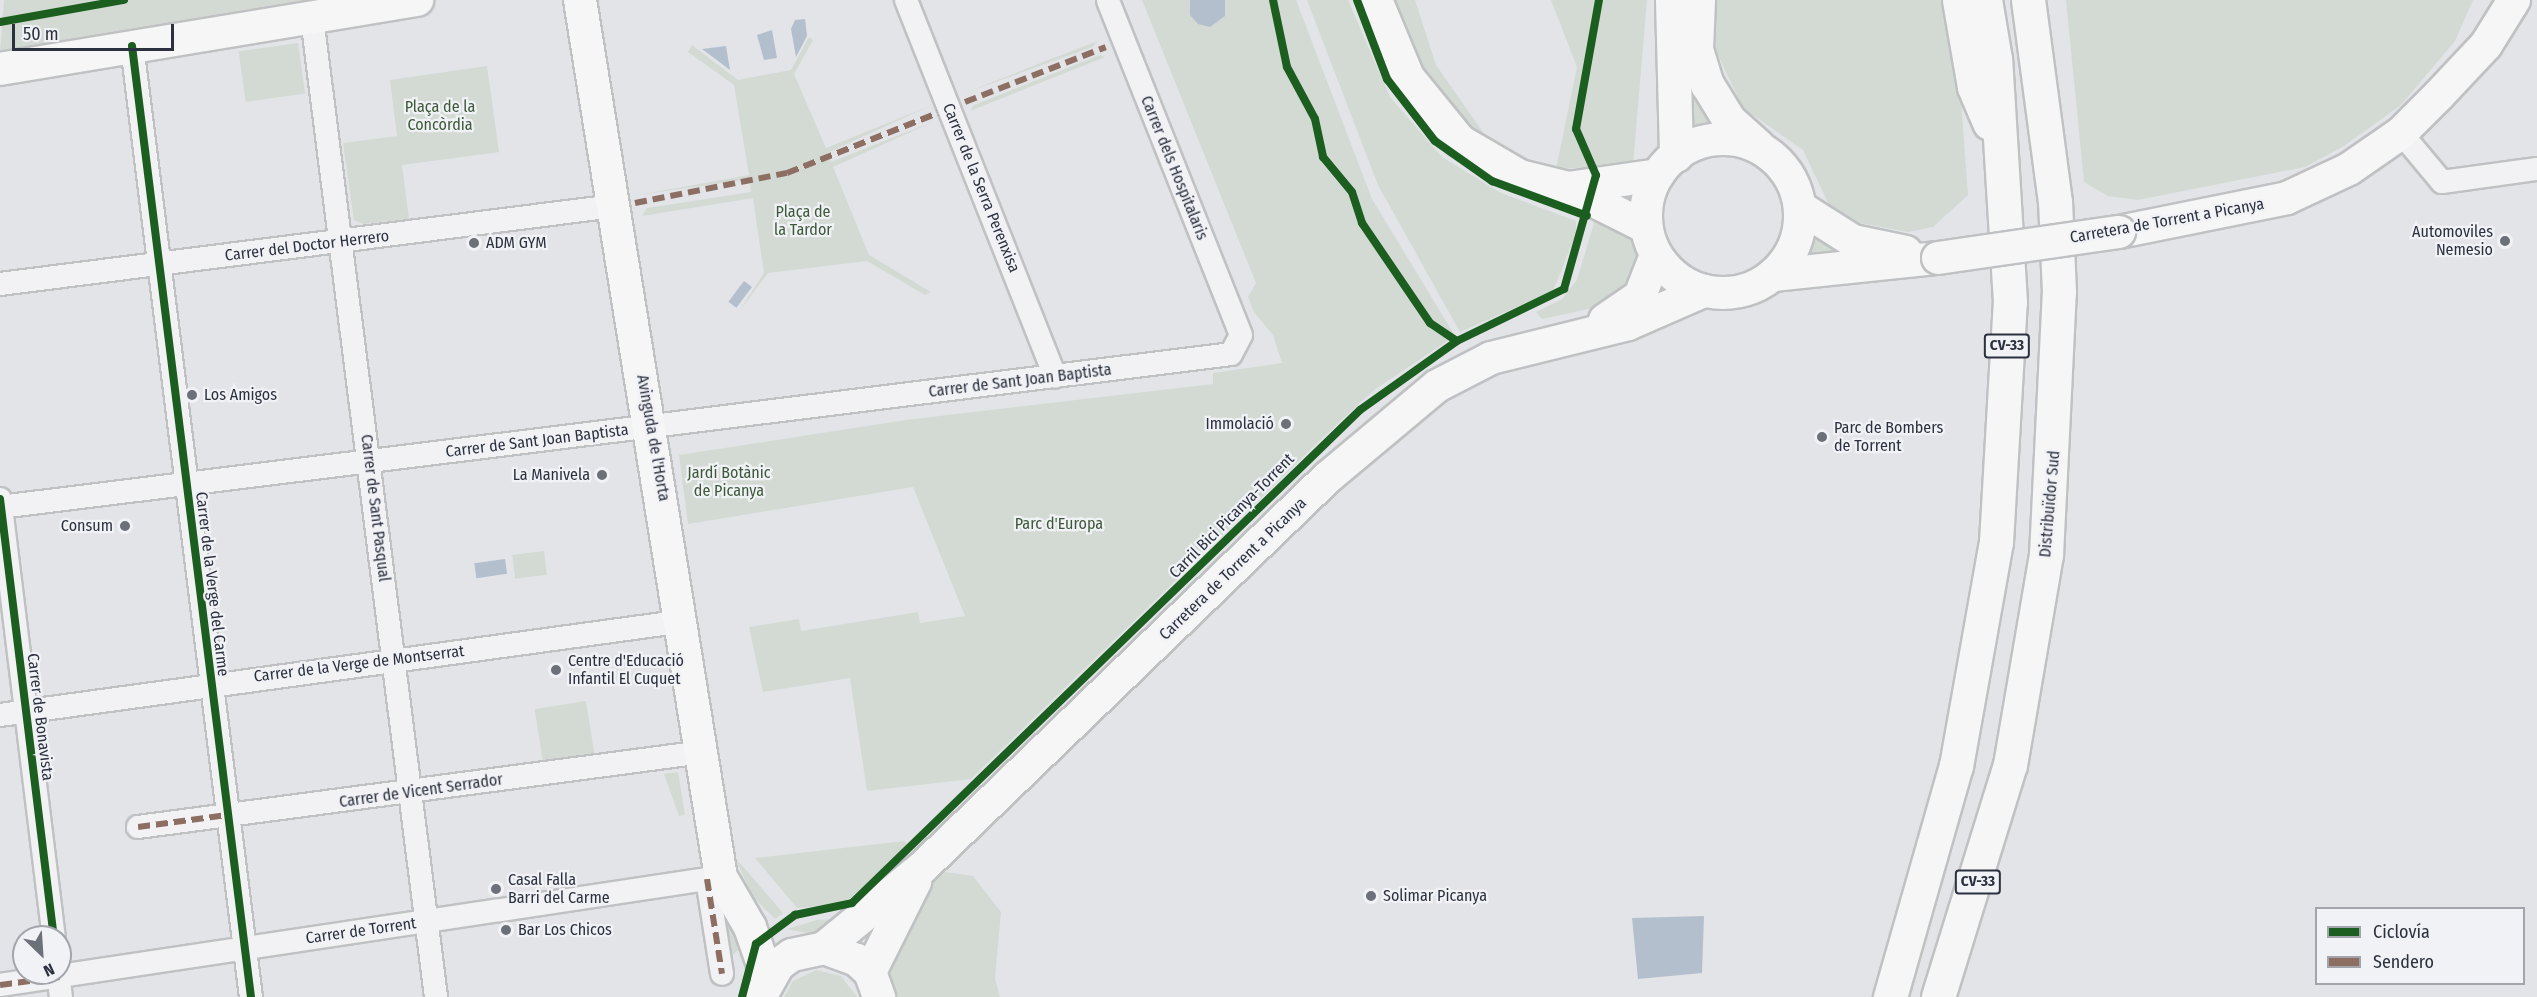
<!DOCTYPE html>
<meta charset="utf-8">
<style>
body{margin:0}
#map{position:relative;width:2537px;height:997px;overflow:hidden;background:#e2e4e7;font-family:"Fira Sans Condensed",sans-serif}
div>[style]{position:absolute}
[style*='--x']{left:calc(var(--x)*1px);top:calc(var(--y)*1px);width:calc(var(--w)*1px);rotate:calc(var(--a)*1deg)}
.green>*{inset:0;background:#d3dad3;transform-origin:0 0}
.water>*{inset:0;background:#b4bfce;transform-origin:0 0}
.roads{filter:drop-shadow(2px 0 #bfc1c3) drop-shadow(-2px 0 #bfc1c3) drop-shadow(0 2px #bfc1c3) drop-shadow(0 -2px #bfc1c3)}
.street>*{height:22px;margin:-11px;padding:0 11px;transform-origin:11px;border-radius:11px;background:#f2f2f4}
.secondary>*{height:32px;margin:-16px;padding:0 16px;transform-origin:16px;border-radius:16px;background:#f6f6f6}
.secondary>.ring{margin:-16px;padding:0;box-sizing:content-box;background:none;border:32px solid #f6f6f6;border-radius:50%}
.highway>*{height:33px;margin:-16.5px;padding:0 16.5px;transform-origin:16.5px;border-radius:16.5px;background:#f6f6f6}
.bridges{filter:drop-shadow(2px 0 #bfc1c3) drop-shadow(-2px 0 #bfc1c3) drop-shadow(0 2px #bfc1c3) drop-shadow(0 -2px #bfc1c3)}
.secondary-bridge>*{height:32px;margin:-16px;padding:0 16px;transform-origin:16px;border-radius:16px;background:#f6f6f6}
.quiet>*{height:6px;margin-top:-3px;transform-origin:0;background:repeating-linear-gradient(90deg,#8d6e63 0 12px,transparent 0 18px)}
.cycleway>*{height:8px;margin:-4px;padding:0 4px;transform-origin:4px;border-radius:4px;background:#1b5e20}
.dots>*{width:16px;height:16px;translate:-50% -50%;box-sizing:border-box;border:3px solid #f1f2f6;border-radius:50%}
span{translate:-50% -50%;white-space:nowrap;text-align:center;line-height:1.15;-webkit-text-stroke:4.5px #f1f2f6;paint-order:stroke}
.shield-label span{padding:2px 4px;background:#f1f2f6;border:2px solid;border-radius:4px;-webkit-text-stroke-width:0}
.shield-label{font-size:15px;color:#2b313e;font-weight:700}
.park-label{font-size:16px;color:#3d593a}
.street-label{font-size:16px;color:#2b313e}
.poi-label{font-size:16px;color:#2b313e}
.right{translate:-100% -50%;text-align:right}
.left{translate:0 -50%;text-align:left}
.legend{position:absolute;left:2315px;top:907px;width:210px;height:78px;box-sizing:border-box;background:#f1f2f6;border:2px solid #a2a5ac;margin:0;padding:8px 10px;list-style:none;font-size:18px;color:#2b313e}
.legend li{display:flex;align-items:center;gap:12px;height:30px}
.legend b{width:30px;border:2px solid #a2a5ac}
.north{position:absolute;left:12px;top:925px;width:60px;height:60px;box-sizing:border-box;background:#f1f2f6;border:2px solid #a2a5ac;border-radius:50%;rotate:155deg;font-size:16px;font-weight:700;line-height:24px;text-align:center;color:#2b313e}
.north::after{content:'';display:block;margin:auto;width:21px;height:27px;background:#6b7079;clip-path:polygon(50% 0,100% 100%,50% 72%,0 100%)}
.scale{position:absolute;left:12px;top:24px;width:162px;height:27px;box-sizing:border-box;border:3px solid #2b313e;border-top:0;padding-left:8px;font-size:18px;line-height:21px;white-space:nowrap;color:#2b313e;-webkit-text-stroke:4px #f1f2f6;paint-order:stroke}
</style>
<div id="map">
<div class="green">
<div style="clip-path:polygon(4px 0,312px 0,0 53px)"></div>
<div style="clip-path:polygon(1142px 0,1296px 0,1372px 199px,1455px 336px,1374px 390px,1337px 424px,971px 779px,867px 791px,850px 678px,763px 692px,749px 627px,799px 619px,801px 631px,918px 612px,920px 623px,965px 616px,913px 487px,688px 524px,679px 455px,906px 420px,1213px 384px,1213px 373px,1282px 363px,1273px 335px,1254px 312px,1248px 297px,1256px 283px)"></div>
<div style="clip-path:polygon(1307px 0,1348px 0,1390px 97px,1442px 157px,1501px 193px,1576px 221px,1576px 234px,1553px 291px,1460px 332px,1378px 185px)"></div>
<div style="clip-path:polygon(1390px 0,1415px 0,1436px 65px,1487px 138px,1456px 117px,1436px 92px)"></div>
<div style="clip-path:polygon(1551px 0,1647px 0,1633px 165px,1556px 169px,1577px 67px)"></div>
<div style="clip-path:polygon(1716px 0,1941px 0,1958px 60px,1968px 195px,1933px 227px,1908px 232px,1854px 222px,1831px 209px,1803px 150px,1743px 108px,1716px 51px)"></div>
<div style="clip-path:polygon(2066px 0,2473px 0,2455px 41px,2401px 105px,2344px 146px,2305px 167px,2138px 200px,2108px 196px,2084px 182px)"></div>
<div style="clip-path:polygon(809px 37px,813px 40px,794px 74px,826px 148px,930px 106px,827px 153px,831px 162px,935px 121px,833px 167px,869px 255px,931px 292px,925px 295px,867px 261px,768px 273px,738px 313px,764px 273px,753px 198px,642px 216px,647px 208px,751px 192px,750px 179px,638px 195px,749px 175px,734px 85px,688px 52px,692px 45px,738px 80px,791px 70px)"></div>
<div style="clip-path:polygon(1098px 41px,1092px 47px,965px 93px,1033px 66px)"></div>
<div style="left:298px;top:43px;width:51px;height:60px;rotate:82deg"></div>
<div style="clip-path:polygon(1100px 55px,1105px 57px,970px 111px,974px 105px)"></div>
<div style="clip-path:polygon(1688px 56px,1718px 118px,1685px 129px)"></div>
<div style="clip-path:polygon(487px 66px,499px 152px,402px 165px,409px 219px,363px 224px,354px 220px,343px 143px,397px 136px,390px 80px)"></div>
<div style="clip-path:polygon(1597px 213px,1631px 238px,1637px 259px,1632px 281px,1620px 295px,1593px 308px,1542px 319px,1536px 312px,1562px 299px,1577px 280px)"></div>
<div style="clip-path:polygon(1816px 232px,1862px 252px,1806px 264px)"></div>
<div style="left:544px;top:551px;width:24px;height:32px;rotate:83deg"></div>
<div style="left:586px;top:701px;width:53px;height:52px;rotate:81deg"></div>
<div style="clip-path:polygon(678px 772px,685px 815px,679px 816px,664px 774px)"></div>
<div style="clip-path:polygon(905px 841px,909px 849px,843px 904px,797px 908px,755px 858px)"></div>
<div style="clip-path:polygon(735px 858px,746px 870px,783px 913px,775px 919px,753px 897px)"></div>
<div style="clip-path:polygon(945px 872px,973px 876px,1001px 912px,995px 978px,1000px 997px,889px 997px,886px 965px,925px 884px)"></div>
<div style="clip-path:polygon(722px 907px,746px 943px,729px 958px)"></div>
<div style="clip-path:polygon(849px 918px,817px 935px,787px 929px,817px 920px)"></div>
<div style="clip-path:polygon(816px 970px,841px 976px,857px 997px,784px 997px,793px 981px)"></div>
</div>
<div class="water">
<div style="clip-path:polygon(1190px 0,1225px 0,1225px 16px,1210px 27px,1198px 24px,1190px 15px)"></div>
<div style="clip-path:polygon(805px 19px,807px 36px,796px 57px,791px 29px,795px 20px)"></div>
<div style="clip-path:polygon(772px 30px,777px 58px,764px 60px,757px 35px)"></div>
<div style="clip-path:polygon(726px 46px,730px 70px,702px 49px)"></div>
<div style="left:744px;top:281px;width:10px;height:26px;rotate:37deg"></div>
<div style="left:505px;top:559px;width:15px;height:31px;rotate:82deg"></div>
<div style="clip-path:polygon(1704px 916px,1702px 973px,1638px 979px,1632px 918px)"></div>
</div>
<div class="roads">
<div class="street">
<div style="--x:906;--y:0;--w:405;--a:68.4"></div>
<div style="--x:312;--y:18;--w:987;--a:82.78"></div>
<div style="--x:132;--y:46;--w:958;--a:82.87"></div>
<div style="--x:2401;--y:133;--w:64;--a:50.1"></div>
<div style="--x:2442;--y:182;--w:96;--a:-7.8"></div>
<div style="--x:0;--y:284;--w:619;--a:-7.24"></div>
<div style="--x:0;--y:499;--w:441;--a:83"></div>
<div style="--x:0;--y:507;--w:1240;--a:-7.08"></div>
<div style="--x:1231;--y:354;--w:21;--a:-62"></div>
<div style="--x:1241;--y:335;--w:360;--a:-111.7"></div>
<div style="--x:0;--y:715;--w:690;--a:-7.82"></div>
<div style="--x:138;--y:827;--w:570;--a:-7.56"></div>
<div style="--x:707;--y:879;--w:96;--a:81"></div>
<div style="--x:58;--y:973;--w:24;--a:83"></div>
<div style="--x:0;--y:985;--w:729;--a:-8.52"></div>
</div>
<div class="secondary">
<div style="--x:580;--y:0;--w:888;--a:80.87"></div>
<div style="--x:721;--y:877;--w:58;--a:59.9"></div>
<div style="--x:750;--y:927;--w:55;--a:70.9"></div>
<div style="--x:1376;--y:0;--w:83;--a:67.4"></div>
<div style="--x:1408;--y:77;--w:82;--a:50.9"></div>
<div style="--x:1460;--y:141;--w:69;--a:30.3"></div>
<div style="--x:1520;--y:176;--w:49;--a:14"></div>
<div style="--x:1568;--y:188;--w:87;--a:26.6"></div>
<div style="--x:0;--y:69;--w:423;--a:-9.4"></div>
<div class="ring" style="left:1646px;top:139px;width:122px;height:122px"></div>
<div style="--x:1568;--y:188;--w:91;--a:-8.2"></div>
<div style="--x:1801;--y:208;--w:62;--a:32.4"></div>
<div style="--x:1853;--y:241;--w:54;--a:11.7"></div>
<div style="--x:2119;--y:232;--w:171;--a:-11.4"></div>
<div style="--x:2287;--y:198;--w:68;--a:-25.1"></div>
<div style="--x:2349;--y:169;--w:63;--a:-34.7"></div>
<div style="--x:2401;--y:133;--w:54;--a:-45"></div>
<div style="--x:2439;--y:95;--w:69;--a:-46.8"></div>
<div style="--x:2486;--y:45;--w:53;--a:-58.1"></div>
<div style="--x:1773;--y:275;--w:166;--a:-5.9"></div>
<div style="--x:1605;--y:320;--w:42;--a:-34.4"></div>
<div style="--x:1640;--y:296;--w:44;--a:-68.7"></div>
<div style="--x:824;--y:948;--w:128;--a:-39.3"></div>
<div style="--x:923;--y:867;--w:561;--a:-43.92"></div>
<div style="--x:1327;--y:478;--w:143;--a:-39.9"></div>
<div style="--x:1437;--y:386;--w:61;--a:-27.4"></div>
<div style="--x:1491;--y:358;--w:141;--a:-13.9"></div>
<div style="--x:1628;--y:324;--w:83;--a:-23.5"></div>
<div style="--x:870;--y:972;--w:101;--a:-63.4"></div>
<div style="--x:762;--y:994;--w:33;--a:-61"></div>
<div style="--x:778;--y:965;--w:17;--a:-36"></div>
<div style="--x:792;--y:955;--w:33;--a:-12"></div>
<div style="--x:824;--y:948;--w:35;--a:20"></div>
<div style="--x:857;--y:960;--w:18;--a:43"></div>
<div style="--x:870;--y:972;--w:27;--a:70"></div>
</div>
<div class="highway">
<div style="--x:1672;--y:0;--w:155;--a:88.5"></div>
<div style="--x:1698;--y:0;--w:49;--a:92.3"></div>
<div style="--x:1696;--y:49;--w:37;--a:73"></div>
<div style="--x:1707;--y:84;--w:42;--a:58.6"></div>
<div style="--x:1729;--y:120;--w:39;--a:42"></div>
<div style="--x:1959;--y:0;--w:88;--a:80.2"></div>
<div style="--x:1974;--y:87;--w:39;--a:67"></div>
<div style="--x:1890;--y:997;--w:240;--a:-74.1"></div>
<div style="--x:1956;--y:766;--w:228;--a:-79.9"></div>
<div style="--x:1996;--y:542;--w:240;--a:-86.7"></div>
<div style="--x:2010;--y:302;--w:243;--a:-93.5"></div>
<div style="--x:1995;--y:59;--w:60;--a:-99.6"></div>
<div style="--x:1938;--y:997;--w:243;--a:-72.8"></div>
<div style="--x:2010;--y:765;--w:213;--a:-80.3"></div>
<div style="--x:2046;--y:555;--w:263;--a:-87.2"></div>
<div style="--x:2059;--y:292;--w:90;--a:-92.5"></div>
<div style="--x:2055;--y:202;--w:204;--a:-97.6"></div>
</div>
</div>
<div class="bridges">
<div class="secondary-bridge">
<div style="--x:1938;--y:258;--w:183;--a:-8.2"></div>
</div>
</div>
<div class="quiet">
<div style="--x:965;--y:102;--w:151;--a:-21.3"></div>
<div style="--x:635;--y:203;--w:155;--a:-11.2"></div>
<div style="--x:787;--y:173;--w:162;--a:-21.7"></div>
<div style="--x:138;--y:827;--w:90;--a:-7.7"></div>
<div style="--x:707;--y:879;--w:96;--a:81"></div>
<div style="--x:0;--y:985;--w:60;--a:-7.7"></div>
</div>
<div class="cycleway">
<div style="--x:1273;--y:0;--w:68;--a:78.2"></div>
<div style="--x:1287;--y:67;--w:59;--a:61.7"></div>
<div style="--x:1315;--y:119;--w:39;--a:78"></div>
<div style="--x:1323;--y:157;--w:45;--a:50.4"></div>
<div style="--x:1352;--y:192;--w:33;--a:72"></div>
<div style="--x:1362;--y:223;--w:121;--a:55.8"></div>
<div style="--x:1430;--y:323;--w:32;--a:34"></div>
<div style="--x:1357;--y:0;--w:85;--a:69.2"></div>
<div style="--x:1387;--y:79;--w:78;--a:52.3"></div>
<div style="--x:1435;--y:141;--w:70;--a:35.1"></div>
<div style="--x:1492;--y:181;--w:101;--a:20.2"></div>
<div style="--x:0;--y:22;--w:126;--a:-10.1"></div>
<div style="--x:132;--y:46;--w:958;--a:82.87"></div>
<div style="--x:0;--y:499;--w:441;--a:83"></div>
<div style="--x:742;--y:997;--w:55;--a:-75.2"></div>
<div style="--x:756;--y:944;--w:49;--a:-36.6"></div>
<div style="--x:795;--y:915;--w:58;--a:-11.9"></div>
<div style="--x:852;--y:903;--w:708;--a:-44.14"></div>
<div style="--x:1360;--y:410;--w:119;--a:-35.4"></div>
<div style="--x:1457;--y:341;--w:119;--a:-25.9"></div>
<div style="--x:1564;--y:289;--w:118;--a:-74.3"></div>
<div style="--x:1596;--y:175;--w:50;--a:-113.5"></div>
<div style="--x:1576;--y:129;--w:131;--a:-79.9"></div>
</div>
<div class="dots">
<div style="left:2505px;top:241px;background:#6b7079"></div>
<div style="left:474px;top:243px;background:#6b7079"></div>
<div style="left:192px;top:395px;background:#6b7079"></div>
<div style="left:1286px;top:424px;background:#6b7079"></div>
<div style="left:1822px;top:437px;background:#6b7079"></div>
<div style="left:602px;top:475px;background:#6b7079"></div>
<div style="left:125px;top:526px;background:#6b7079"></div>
<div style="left:556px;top:670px;background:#6b7079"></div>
<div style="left:496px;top:889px;background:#6b7079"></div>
<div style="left:1371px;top:896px;background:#6b7079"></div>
<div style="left:506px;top:930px;background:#6b7079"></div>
</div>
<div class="shield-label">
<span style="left:2007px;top:346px">CV-33</span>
<span style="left:1978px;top:882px">CV-33</span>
</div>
<div class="park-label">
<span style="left:440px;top:116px">Plaça de la<br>Concòrdia</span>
<span style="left:803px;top:221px">Plaça de<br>la Tardor</span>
<span style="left:729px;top:482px">Jardí Botànic<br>de Picanya</span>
<span style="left:1059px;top:524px">Parc d'Europa</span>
</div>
<div class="street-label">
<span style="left:1174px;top:168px;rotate:68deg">Carrer dels Hospitalaris</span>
<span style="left:981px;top:188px;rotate:68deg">Carrer de la Serra Perenxisa</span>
<span style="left:2167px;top:221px;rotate:-10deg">Carretera de Torrent a Picanya</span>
<span style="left:307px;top:246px;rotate:-7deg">Carrer del Doctor Herrero</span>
<span style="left:1020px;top:381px;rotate:-7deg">Carrer de Sant Joan Baptista</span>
<span style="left:653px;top:438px;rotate:80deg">Avinguda de l'Horta</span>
<span style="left:537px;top:441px;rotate:-7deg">Carrer de Sant Joan Baptista</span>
<span style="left:2050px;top:504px;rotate:-85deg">Distribuïdor Sud</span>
<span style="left:375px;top:508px;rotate:83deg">Carrer de Sant Pasqual</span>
<span style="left:1232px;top:516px;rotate:-45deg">Carril Bici Picanya-Torrent</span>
<span style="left:1233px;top:569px;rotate:-44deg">Carretera de Torrent a Picanya</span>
<span style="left:212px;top:584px;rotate:83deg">Carrer de la Verge del Carme</span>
<span style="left:359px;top:664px;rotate:-7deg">Carrer de la Verge de Montserrat</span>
<span style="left:40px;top:717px;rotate:83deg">Carrer de Bonavista</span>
<span style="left:421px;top:791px;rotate:-8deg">Carrer de Vicent Serrador</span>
<span style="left:361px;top:931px;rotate:-8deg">Carrer de Torrent</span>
</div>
<div class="poi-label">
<span class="right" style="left:2493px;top:241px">Automoviles<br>Nemesio</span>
<span class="left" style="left:486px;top:243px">ADM GYM</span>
<span class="left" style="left:204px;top:395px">Los Amigos</span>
<span class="right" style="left:1274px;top:424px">Immolació</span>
<span class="left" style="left:1834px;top:437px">Parc de Bombers<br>de Torrent</span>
<span class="right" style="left:590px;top:475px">La Manivela</span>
<span class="right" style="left:113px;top:526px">Consum</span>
<span class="left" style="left:568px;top:670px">Centre d'Educació<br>Infantil El Cuquet</span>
<span class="left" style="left:508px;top:889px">Casal Falla<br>Barri del Carme</span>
<span class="left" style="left:1383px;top:896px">Solimar Picanya</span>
<span class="left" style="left:518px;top:930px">Bar Los Chicos</span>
</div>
<ul class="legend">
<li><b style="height:8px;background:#1b5e20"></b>Ciclovía</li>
<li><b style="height:8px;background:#8d6e63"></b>Sendero</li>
</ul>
<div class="north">N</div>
<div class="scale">50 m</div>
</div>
